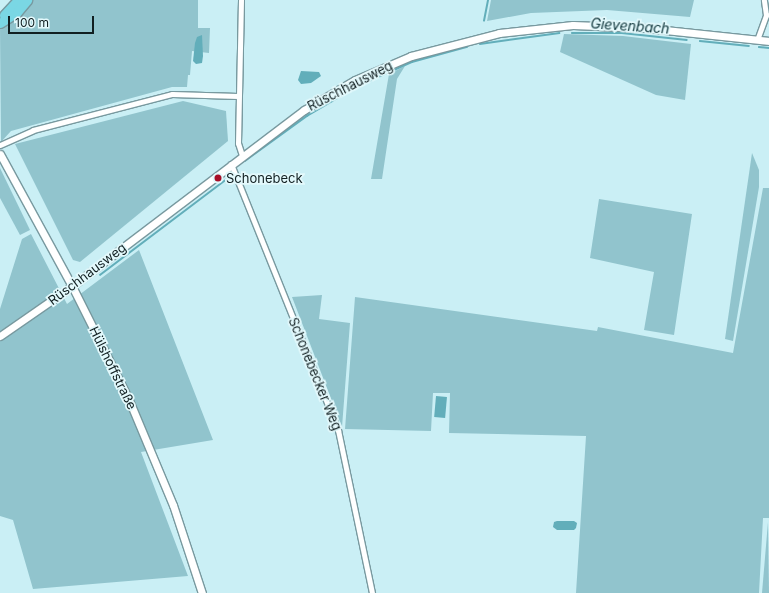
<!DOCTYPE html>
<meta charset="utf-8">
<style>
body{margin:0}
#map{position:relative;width:769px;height:593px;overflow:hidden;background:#caeff5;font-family:Inter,sans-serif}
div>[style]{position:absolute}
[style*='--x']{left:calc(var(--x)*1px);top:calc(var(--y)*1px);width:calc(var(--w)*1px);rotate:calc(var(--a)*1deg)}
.green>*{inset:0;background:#91c4cd}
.water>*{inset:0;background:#62aeba;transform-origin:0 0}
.stream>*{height:1.5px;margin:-0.75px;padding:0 0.75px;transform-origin:0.75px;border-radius:0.75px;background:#62aeba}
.roads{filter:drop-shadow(1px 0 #78999f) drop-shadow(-1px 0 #78999f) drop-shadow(0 1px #78999f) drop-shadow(0 -1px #78999f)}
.minor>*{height:5px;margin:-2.5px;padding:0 2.5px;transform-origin:2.5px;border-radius:2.5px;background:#fff}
.secondary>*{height:7px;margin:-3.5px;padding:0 3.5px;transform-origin:3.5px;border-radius:3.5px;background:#fff}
.trunk>*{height:9px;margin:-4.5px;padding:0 4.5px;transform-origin:4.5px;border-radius:4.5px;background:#7ad7e4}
.dots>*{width:11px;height:11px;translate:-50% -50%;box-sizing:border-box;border:2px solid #e3f9fc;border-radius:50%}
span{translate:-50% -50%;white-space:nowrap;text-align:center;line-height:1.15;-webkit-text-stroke:3.5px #e3f9fc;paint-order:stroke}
.street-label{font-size:13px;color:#111f21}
.poi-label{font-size:13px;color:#111f21}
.left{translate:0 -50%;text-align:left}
.water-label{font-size:14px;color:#0a3136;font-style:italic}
.scale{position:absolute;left:8px;top:16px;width:86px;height:18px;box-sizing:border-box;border:2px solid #111f21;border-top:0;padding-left:5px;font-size:12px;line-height:14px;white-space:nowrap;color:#111f21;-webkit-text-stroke:3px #e3f9fc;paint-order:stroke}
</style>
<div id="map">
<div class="green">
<div style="clip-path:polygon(32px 0,198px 0,198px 28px,210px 28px,209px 53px,192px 51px,190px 75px,188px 75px,187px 87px,172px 87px,11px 131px,1px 142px,0 27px,21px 14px)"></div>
<div style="clip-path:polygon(491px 0,694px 0,690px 17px,607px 10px,531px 13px,487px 21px)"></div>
<div style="clip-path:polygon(564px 34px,623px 36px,691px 44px,685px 100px,656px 95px,560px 52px)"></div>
<div style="clip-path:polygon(405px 66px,397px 79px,382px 179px,371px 179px,389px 74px)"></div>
<div style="clip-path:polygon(183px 101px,226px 111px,228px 141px,80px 262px,73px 260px,15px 144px)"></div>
<div style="clip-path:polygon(752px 153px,759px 170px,759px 187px,733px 341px,725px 339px)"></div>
<div style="clip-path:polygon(0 168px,30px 230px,20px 235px,0 198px)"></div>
<div style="clip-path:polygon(763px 188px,769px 188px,769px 518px,763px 518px,759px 593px,576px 593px,586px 436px,449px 433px,450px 393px,433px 393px,431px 431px,345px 429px,355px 297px,597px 331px,598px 327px,733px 353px)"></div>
<div style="clip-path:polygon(599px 199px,692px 214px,674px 335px,644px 330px,654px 272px,590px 258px)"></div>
<div style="clip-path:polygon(31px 234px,67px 304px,139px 250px,213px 440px,141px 452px,188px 576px,33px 589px,13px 520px,0 516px,0 309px,22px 239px)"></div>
<div style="clip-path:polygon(322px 295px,319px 319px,350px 323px,342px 427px,292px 297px)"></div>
<div style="clip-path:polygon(768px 522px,769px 593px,762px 593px)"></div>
</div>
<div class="water">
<div style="clip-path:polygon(202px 35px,203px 56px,202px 63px,196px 64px,193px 61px,195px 43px,197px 37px)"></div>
<div style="clip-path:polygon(301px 71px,319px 72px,321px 76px,311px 83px,301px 84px,298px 80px)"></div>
<div style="left:436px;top:396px;width:11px;height:21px;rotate:5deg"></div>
<div style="clip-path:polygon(557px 521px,574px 521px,577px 523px,576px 528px,574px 530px,557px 530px,553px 527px,554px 522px)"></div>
</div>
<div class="stream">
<div style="--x:484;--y:21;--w:21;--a:-79"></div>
<div style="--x:572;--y:33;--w:50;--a:0"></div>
<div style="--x:622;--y:33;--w:65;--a:6.1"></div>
<div style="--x:700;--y:41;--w:49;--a:5.8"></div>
<div style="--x:480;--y:44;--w:80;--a:-7.9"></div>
<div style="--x:759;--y:47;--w:10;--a:6"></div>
<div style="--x:369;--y:81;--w:47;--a:-23.8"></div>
<div style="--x:412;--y:62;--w:57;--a:-15.3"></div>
<div style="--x:245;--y:161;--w:77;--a:-36"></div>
<div style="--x:307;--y:116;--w:61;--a:-30.3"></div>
<div style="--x:100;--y:275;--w:159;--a:-37.1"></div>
</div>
<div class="roads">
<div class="minor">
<div style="--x:241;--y:0;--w:143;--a:91.2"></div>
<div style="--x:238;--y:143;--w:13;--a:72"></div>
<div style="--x:757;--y:40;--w:27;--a:-70"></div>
<div style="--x:766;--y:15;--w:15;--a:-98"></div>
<div style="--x:0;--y:145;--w:36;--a:-24"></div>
<div style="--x:33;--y:130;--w:144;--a:-14.5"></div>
<div style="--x:172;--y:94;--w:66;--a:1.7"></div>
<div style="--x:231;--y:164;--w:287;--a:68.1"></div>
<div style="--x:338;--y:430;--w:167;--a:78.2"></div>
</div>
<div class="secondary">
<div style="--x:0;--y:154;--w:150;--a:61.4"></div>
<div style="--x:72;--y:286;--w:127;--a:63.4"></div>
<div style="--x:129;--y:400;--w:114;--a:67.3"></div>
<div style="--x:173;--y:505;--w:93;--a:71.8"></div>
<div style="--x:0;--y:336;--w:88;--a:-34.8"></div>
<div style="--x:72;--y:286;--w:291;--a:-37.2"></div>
<div style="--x:304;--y:110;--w:59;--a:-30.5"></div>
<div style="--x:355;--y:80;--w:61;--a:-23.2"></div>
<div style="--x:411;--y:56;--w:91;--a:-14.6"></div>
<div style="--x:499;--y:33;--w:74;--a:-6.2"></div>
<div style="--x:573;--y:25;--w:73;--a:2.4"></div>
<div style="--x:646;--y:28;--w:124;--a:6"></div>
</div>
<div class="trunk">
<div style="--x:4;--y:15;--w:21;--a:-47"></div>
<div style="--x:0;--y:23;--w:20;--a:-33"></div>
<div style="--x:17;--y:12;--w:16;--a:-50"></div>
</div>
</div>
<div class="dots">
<div style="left:218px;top:178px;background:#a70e27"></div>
</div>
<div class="street-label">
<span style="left:350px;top:86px;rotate:-27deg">Rüschhausweg</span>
<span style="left:87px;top:274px;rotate:-37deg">Rüschhausweg</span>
<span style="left:113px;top:368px;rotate:64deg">Hülshoffstraße</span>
<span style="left:315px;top:374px;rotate:68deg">Schonebecker Weg</span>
</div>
<div class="poi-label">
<span class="left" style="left:226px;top:178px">Schonebeck</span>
</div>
<div class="water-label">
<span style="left:630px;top:26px;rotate:4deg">Gievenbach</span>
</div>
<div class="scale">100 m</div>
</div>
